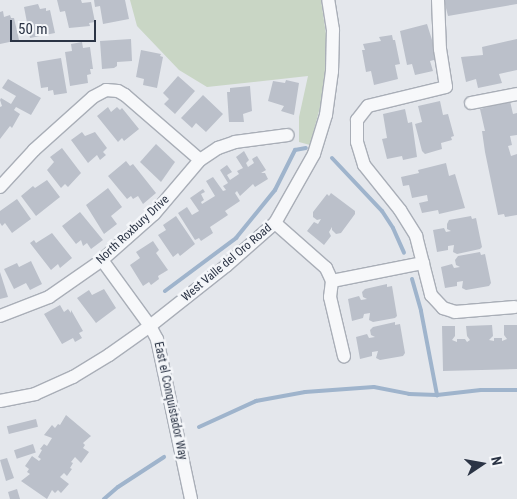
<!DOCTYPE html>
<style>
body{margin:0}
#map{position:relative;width:517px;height:499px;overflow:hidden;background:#e4e7ec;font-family:"Roboto Condensed",sans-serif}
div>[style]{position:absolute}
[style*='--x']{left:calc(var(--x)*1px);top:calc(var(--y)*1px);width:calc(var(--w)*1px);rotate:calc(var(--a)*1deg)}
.green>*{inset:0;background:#c9d6c5}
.stream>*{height:4px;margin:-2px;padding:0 2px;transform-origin:2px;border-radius:2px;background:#9fb4cc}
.building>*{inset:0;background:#bbc0ca;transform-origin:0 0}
.roads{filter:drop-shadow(1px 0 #a9aeb7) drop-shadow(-1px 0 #a9aeb7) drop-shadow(0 1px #a9aeb7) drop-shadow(0 -1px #a9aeb7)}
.minor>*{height:12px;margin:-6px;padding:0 6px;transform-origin:6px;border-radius:6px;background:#f7f8fa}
span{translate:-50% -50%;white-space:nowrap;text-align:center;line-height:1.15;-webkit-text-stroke:5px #f4f6f9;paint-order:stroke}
.street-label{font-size:12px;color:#2b3445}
.north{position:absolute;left:457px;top:439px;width:50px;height:50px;-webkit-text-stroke:4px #f4f6f9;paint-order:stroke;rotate:78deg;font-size:14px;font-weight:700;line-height:20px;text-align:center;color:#2b3445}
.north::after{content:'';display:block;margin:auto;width:18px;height:22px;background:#2b3445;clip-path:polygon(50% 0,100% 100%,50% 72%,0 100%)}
.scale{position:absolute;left:10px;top:20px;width:86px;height:22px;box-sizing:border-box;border:2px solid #2b3445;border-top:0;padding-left:6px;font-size:15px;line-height:18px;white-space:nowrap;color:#2b3445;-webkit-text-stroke:4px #f4f6f9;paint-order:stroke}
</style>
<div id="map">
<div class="green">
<div style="clip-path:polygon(130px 0,321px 0,327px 41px,327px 69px,324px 92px,310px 145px,299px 142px,299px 117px,308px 76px,207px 87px,179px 70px,137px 26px)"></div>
</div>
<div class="stream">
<div style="--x:332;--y:158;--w:73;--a:46.7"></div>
<div style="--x:382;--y:211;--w:20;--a:57"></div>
<div style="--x:393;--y:228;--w:27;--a:66"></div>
<div style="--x:412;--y:279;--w:33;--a:74"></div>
<div style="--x:421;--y:311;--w:86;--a:79.2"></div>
<div style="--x:165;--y:291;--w:89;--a:-36.7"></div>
<div style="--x:236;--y:238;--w:62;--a:-50.9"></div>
<div style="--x:275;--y:190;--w:45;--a:-63.4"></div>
<div style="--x:295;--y:150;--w:11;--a:-10"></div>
<div style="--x:199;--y:427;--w:63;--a:-24.5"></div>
<div style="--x:256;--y:401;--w:50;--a:-10.4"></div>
<div style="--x:305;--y:392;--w:69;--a:-4.1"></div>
<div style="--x:374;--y:387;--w:36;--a:11"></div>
<div style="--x:409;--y:394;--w:28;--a:2"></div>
<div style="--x:437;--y:395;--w:44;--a:-6.5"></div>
<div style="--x:481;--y:390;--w:36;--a:0"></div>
<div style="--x:104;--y:499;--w:18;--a:-41"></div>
<div style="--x:118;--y:487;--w:55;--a:-33.1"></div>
</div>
<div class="building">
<div style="clip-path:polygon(57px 0,81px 0,82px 3px,91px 2px,95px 22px,89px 23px,90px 26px,69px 28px,65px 11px,60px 12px)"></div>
<div style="clip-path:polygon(94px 0,125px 0,129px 19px,103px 24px,100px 6px,95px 7px)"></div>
<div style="clip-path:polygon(444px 0,517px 0,517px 4px,448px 16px)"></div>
<div style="clip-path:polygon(38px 4px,40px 9px,46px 8px,46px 11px,50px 10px,55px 33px,30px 38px,24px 7px)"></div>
<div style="clip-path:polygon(3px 11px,4px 17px,10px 15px,11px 18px,14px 18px,19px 40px,0 44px,0 12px)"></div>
<div style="clip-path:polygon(427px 24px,438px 59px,430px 61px,433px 71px,415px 75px,412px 64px,407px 65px,400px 31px)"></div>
<div style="clip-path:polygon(392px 35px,393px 40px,395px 40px,400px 64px,395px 65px,398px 79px,374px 85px,371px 71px,366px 72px,362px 50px,365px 50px,363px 44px,381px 41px,379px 37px)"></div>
<div style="clip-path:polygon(131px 39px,132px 61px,117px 62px,117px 66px,114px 68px,102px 69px,100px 41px)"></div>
<div style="clip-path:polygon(517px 39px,517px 70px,499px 74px,502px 83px,478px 88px,476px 79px,466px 82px,461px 57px,483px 55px,482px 47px)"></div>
<div style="clip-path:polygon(82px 42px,83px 48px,90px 47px,93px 69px,90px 69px,91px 74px,87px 75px,88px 83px,70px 86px,65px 52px,72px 51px,71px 44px)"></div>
<div style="clip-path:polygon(141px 50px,161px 54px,160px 56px,163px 57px,157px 88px,143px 85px,144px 79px,136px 77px)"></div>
<div style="clip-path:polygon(61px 58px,67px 93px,54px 95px,53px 90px,48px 91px,48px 87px,41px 88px,37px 62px)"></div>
<div style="clip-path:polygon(178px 76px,195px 91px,175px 114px,164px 104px,169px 99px,163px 93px)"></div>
<div style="clip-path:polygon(8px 79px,41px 98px,31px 115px,16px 107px,14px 110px,20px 114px,12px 128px,10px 126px,0 139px,0 107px,2px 106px,0 100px,1px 98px,11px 104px,16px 96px,2px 88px)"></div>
<div style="clip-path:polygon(286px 80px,299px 83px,294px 115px,281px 111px,284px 106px,268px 101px,273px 81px,285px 83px)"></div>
<div style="clip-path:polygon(250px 86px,252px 111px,243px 114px,244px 122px,229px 122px,227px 92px,230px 92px,230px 88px)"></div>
<div style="clip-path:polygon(203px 95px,223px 114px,206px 132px,196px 123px,192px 128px,181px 118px)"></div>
<div style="clip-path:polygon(440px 101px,443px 115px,448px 114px,454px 136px,451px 137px,452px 140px,441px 143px,442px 149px,425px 154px,422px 151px,415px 124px,422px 122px,418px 106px)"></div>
<div style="clip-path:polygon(510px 101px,513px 114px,517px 113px,517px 135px,510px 136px,512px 145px,508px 146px,511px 156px,517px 154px,517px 215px,505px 217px,504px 214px,498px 215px,485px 152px,482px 131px,485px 131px,480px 109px)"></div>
<div style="clip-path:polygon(108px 107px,111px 112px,117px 107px,120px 110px,122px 108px,139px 129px,124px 141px,122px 138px,118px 142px,97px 116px)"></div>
<div style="clip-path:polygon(405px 109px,408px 123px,412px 122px,417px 157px,403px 160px,402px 156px,387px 159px,382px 139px,387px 138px,383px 114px)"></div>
<div style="clip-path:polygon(82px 132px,85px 136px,95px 132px,107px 148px,103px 152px,106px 155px,100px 160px,97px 155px,88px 163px,71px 140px)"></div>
<div style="clip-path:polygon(156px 144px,175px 162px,161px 182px,140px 162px)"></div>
<div style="clip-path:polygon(62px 148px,81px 173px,68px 187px,65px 184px,61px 188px,47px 170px,54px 162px,50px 157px)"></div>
<div style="clip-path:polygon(244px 151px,249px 160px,246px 163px,248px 167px,254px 163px,252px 159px,257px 156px,266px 170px,261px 173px,265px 173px,268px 179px,255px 187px,253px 184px,240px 196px,237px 191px,235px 193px,240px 201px,225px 211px,228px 215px,210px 227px,213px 233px,201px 241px,199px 238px,195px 240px,178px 213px,187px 207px,192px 215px,199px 211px,190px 198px,203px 189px,205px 192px,201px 194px,204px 200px,201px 202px,202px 204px,215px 196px,206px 181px,213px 177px,223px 191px,226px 190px,223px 186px,228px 183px,220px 170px,227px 165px,232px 172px,227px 175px,230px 180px,239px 174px,237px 171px,243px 168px,236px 157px)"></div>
<div style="clip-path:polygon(126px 161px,130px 166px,133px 164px,156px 193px,143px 204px,138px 196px,133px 199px,131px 196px,127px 199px,108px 176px)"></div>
<div style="clip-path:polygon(446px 163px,449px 176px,455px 174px,465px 208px,439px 214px,438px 210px,422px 213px,419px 203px,428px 201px,427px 195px,412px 198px,409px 185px,403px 186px,401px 177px,419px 173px,418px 170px)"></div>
<div style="clip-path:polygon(47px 180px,60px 197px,36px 216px,21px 196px,33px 186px,35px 188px)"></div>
<div style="clip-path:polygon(108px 188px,122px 207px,111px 216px,117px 224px,104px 234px,86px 205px)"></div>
<div style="clip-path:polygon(331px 193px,355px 211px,355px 214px,341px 233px,336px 234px,332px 230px,332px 227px,329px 232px,331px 236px,324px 245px,307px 231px,314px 222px,318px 224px,321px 219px,317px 220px,313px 217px,313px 212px,327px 194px,329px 196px)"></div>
<div style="clip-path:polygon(17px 199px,31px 219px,12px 233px,5px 223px,2px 226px,0 223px,0 211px)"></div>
<div style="clip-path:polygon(80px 212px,103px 240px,91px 249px,87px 243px,83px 246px,81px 240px,76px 244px,62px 226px)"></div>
<div style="clip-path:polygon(176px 216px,195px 244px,180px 256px,178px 253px,173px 257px,158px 235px,166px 230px,163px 225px)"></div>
<div style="clip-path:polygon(471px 216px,472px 219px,476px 218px,482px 247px,480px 249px,457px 254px,453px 252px,454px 245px,448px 246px,448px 250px,437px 252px,433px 230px,444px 228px,446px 232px,451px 231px,447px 229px,447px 224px,449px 220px)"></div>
<div style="clip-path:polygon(52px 233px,72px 258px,60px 268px,58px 264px,51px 270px,30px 243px,34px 240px,36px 243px)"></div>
<div style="clip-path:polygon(153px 241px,159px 250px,156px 253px,168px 270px,158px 276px,159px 279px,151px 285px,149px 282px,143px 286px,130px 265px,140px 258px,136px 252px)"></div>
<div style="clip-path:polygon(480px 252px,481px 255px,485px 254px,491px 283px,489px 286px,466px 290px,462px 288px,463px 281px,457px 282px,457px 286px,445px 288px,441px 267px,452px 264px,454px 268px,460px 267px,456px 265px,455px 260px,458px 256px)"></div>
<div style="clip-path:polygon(31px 261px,42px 284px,30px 290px,26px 283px,14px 289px,4px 269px,17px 263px,19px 267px)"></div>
<div style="clip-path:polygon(0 272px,8px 297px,0 299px)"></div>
<div style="clip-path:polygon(387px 284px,387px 287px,392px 286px,397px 316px,395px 318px,373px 322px,369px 320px,370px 313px,364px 314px,363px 318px,352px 321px,348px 299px,359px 296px,361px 300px,367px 299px,363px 297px,362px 292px,365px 289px)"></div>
<div style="clip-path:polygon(104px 289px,116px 308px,96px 323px,77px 298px,89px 290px,92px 295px)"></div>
<div style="clip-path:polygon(60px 305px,64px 312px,68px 309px,71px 313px,71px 310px,83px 331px,79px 333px,82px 338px,75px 342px,73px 338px,62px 344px,44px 314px)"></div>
<div style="clip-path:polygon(395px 322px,395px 325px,400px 324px,405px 353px,403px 356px,380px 360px,376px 358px,378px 351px,372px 352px,372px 356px,360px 359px,356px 337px,367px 334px,369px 338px,375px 337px,371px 335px,370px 330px,373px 327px)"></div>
<div style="clip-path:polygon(492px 325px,493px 336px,489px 340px,494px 341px,494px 338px,502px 338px,502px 341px,507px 339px,504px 335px,504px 325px,517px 325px,517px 369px,443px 371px,442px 326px,455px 326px,455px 336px,452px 340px,457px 342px,457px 339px,465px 339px,467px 342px,470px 340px,467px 336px,466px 326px)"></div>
<div style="clip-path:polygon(66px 415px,91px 436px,83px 443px,85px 445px,83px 448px,89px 452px,81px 463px,75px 457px,71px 462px,73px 463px,70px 468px,72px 469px,67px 476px,64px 473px,60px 477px,69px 484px,61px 493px,58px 490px,55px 493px,52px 490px,47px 499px,21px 481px,30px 474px,27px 472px,29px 469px,25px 466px,32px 456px,39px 461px,41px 459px,38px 457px,42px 450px,40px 449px,44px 444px,47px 446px,52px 438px,44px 435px,52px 425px,55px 428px,58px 424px,60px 425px)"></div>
<div style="left:36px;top:419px;width:8px;height:30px;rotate:76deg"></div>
<div style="left:33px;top:444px;width:9px;height:20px;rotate:72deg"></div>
<div style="clip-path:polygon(7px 458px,14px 478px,6px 481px,0 460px)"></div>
<div style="clip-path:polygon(17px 489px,20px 499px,10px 499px,8px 492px)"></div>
</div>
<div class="roads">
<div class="minor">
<div style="--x:438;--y:0;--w:49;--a:87.7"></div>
<div style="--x:440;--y:49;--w:38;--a:81"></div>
<div style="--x:446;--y:87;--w:80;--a:166.3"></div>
<div style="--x:368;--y:106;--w:18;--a:128"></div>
<div style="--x:357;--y:120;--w:22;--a:90"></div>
<div style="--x:357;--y:142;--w:24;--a:73"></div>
<div style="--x:364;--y:165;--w:58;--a:51.3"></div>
<div style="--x:400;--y:210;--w:31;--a:58"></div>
<div style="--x:416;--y:236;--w:61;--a:75.7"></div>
<div style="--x:431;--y:295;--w:18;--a:47"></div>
<div style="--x:443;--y:308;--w:13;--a:18"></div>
<div style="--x:455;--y:312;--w:60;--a:-4.8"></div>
<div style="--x:471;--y:103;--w:47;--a:-11.1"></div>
<div style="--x:0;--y:187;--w:50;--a:-47.4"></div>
<div style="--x:34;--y:150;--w:79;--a:-41.9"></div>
<div style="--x:93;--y:97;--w:15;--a:-28"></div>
<div style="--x:106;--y:90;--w:12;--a:5"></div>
<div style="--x:118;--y:91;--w:8;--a:30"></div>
<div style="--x:125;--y:95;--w:99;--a:40.9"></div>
<div style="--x:275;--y:223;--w:68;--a:41.4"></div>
<div style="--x:326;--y:268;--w:14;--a:65"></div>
<div style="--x:332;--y:281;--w:16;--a:97"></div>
<div style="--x:330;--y:297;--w:61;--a:76.7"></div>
<div style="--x:102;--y:260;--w:82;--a:54"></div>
<div style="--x:150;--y:326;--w:15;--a:62"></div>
<div style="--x:157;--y:339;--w:164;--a:78"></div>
<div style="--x:332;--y:281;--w:93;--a:-11.2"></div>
<div style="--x:0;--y:316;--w:53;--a:-21.2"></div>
<div style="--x:49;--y:297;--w:65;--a:-34.9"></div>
<div style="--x:102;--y:260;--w:69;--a:-41.5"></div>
<div style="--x:154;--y:214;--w:71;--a:-49.6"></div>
<div style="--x:200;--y:160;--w:22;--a:-34"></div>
<div style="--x:218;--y:148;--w:18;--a:-19"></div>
<div style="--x:235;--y:142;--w:53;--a:-7.5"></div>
<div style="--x:0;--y:401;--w:36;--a:-11"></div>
<div style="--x:35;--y:394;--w:42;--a:-24.1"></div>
<div style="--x:73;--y:377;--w:42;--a:-31.4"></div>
<div style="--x:109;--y:355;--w:50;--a:-35.3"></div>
<div style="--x:150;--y:326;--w:97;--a:-38.3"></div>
<div style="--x:226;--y:266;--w:65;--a:-41.3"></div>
<div style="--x:275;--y:223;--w:79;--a:-60.5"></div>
<div style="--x:314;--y:154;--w:41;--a:-72.9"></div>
<div style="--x:326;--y:115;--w:44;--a:-82.2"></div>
<div style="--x:332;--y:71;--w:41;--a:-88.6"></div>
<div style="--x:333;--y:30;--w:30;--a:-99"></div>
</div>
</div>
<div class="street-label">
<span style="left:133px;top:230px;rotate:-43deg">North Roxbury Drive</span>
<span style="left:227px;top:263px;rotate:-40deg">West Valle del Oro Road</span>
<span style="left:170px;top:401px;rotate:78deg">East el Conquistador Way</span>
</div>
<div class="north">N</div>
<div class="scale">50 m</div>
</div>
